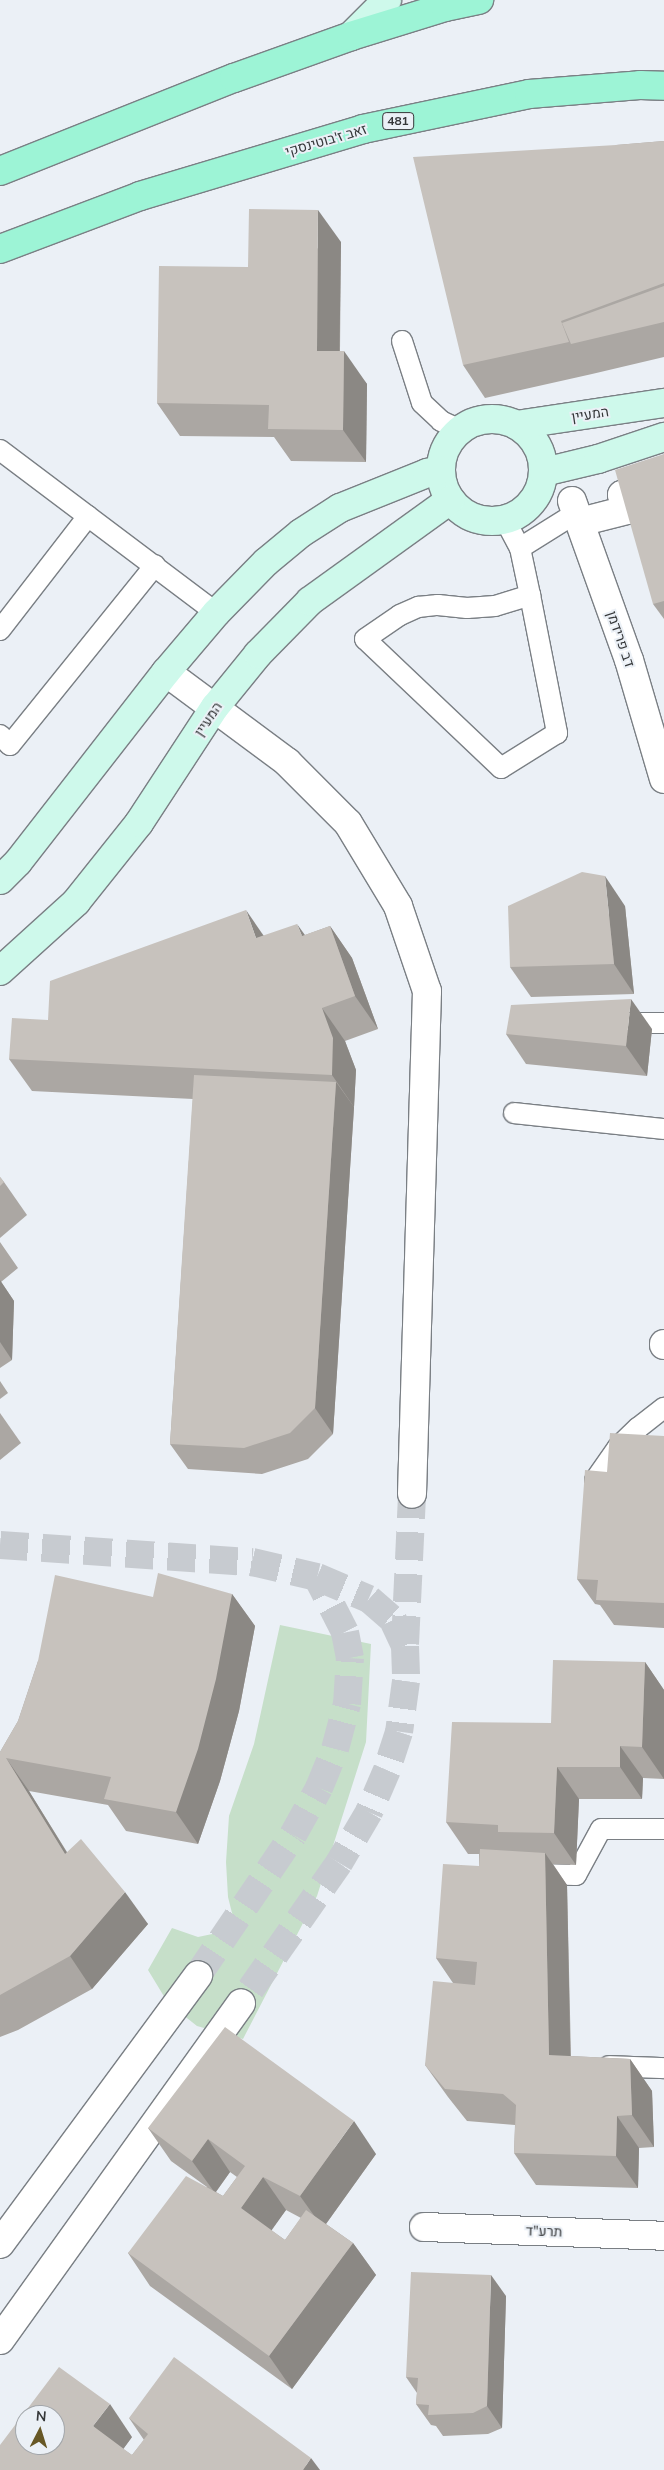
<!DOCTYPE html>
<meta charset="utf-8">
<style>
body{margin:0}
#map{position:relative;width:664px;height:2470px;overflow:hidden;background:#ebf0f6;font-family:Mulish,Heebo,sans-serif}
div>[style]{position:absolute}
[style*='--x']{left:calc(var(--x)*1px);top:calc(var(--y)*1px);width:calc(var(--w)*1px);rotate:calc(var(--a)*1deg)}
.green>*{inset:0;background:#c6dfc9}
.street-tunnel>*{height:28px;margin-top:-14px;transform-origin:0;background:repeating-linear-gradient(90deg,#c7cbd0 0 28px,transparent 0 42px)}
.roads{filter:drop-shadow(1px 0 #7a7f84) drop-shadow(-1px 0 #7a7f84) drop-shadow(0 1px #7a7f84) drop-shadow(0 -1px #7a7f84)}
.lane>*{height:20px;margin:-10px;padding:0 10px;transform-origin:10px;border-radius:10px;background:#fff}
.street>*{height:28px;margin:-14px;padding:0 14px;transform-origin:14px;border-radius:14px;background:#fff}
.secondary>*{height:28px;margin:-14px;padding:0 14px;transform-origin:14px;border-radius:14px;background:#cef9eb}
.secondary>.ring{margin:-14px;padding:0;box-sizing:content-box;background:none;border:28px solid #cef9eb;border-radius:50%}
.primary>*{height:28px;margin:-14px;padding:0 14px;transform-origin:14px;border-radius:14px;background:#9df4d6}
.wall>*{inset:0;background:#aba7a3}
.shaded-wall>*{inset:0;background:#8b8884}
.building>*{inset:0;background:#c7c2bd}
span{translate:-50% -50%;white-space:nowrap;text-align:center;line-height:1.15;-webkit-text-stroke:4px #ebf0f6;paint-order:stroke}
.shield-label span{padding:1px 4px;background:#ebf0f6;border:1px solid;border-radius:4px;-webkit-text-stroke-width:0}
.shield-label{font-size:12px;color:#353739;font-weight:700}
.street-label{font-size:14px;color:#353739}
.north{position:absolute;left:15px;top:2405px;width:50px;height:50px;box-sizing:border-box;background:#ebf0f6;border:1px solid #a2a6aa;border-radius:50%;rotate:5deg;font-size:14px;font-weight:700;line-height:20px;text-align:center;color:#353739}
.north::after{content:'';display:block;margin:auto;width:18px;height:22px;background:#675725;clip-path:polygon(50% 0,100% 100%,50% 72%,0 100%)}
</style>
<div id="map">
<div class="green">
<div style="clip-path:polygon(280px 1625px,371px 1644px,366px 1742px,317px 1896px,243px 2039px,197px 2026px,168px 2003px,148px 1970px,172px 1928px,198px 1937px,236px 1929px,228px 1897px,226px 1862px,229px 1816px,254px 1744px)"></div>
</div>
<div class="street-tunnel">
<div style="--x:0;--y:1545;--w:253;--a:3.9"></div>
<div style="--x:252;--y:1562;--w:67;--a:13"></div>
<div style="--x:317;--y:1577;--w:56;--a:22.9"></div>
<div style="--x:369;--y:1599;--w:32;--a:41"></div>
<div style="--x:393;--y:1620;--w:29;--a:65"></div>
<div style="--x:405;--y:1646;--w:35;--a:88"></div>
<div style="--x:406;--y:1681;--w:51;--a:97.8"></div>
<div style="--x:399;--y:1732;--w:40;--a:108"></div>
<div style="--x:387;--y:1770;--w:46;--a:113.2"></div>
<div style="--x:369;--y:1812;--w:59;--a:120.5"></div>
<div style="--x:339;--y:1863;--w:171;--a:125"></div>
<div style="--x:405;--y:1644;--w:150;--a:-87.3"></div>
<div style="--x:198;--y:1975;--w:169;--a:-55.8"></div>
<div style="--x:293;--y:1835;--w:54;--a:-61"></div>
<div style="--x:319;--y:1788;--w:42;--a:-67.7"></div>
<div style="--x:335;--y:1749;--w:47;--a:-75.1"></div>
<div style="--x:347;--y:1704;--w:46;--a:-86.3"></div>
<div style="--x:350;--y:1658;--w:26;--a:-101"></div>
<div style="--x:345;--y:1632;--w:62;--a:-117"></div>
</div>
<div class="roads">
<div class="lane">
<div style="--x:402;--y:341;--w:65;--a:72.1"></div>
<div style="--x:422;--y:403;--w:26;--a:43"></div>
<div style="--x:441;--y:421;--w:21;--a:25"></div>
<div style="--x:0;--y:450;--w:271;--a:37"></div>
<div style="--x:505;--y:520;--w:32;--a:62"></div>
<div style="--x:520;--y:548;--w:48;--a:78"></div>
<div style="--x:530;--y:595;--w:141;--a:78.9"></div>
<div style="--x:557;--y:733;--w:66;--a:148"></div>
<div style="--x:501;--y:768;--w:187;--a:-136.5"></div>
<div style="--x:365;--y:639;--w:42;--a:-34.4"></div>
<div style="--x:400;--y:615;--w:20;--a:-24"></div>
<div style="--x:418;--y:607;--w:20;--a:-6"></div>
<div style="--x:438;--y:605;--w:29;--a:6"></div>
<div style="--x:467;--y:608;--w:28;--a:-4"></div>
<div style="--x:495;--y:606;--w:37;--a:-17"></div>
<div style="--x:520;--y:548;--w:66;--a:-32"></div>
<div style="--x:0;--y:630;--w:144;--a:-52.3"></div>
<div style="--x:0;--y:735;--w:14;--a:45"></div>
<div style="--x:10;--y:745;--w:231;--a:-51.1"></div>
<div style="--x:621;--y:1023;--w:43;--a:0"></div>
<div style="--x:514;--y:1113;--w:151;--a:6.1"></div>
<div style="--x:595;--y:1480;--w:40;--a:-55.1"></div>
<div style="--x:618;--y:1447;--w:28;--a:-44"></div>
<div style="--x:638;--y:1428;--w:33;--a:-38"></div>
<div style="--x:534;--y:1874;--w:42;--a:1.4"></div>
<div style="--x:576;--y:1875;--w:52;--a:-61.5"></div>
<div style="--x:601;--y:1829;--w:63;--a:0"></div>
<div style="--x:609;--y:2066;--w:55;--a:2.1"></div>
</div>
<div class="street">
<div style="--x:572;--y:501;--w:169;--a:70.3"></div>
<div style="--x:629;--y:660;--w:124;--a:73.6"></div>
<div style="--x:580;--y:522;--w:49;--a:-14.3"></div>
<div style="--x:627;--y:510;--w:16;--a:-108"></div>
<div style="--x:622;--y:495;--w:44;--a:-18.4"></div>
<div style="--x:166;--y:672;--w:151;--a:36.6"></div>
<div style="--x:287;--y:762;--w:86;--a:45"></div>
<div style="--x:348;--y:823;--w:97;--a:58.9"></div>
<div style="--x:398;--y:906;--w:90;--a:71.2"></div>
<div style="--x:427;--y:991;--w:503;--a:91.71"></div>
<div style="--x:664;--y:1344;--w:1;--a:90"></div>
<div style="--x:424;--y:2227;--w:240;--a:2.1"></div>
<div style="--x:0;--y:2244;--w:334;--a:-53.6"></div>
<div style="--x:0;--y:2340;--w:414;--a:-54.4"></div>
</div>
<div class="secondary">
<div style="--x:351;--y:36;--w:51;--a:-45"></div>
<div class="ring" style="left:441px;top:419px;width:74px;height:74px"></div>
<div style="--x:516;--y:425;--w:150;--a:-8.5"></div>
<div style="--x:544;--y:472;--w:56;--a:-13.5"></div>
<div style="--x:598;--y:459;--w:70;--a:-18.4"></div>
<div style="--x:0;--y:880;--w:25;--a:-45"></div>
<div style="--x:18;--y:862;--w:241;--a:-52.1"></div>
<div style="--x:166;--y:672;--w:77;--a:-49.7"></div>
<div style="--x:216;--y:613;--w:71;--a:-45.6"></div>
<div style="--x:266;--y:562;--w:45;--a:-39.6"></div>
<div style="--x:301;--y:533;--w:46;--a:-32.7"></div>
<div style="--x:340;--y:508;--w:94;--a:-21.9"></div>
<div style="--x:427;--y:473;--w:13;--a:-13"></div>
<div style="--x:0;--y:971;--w:103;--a:-42.2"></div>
<div style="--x:76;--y:902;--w:101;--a:-51.4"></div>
<div style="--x:139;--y:823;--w:139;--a:-56.8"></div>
<div style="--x:215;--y:707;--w:68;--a:-50.9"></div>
<div style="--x:258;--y:654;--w:74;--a:-45.5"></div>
<div style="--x:310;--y:601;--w:173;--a:-35.8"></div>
</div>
<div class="primary">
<div style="--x:0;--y:171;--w:252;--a:-21.7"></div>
<div style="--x:234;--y:78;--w:124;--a:-19.7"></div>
<div style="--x:351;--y:36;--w:98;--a:-17.1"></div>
<div style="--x:445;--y:7;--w:35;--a:-12"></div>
<div style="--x:0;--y:249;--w:150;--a:-20.7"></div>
<div style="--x:140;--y:196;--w:233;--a:-16.7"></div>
<div style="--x:363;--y:129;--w:170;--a:-11.9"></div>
<div style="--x:529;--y:94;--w:111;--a:-4.6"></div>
<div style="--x:640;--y:85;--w:24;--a:2"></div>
</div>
</div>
<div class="wall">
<div style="clip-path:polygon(664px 141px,664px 357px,592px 374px,485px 398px,463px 365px,616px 145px)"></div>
<div style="clip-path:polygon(341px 242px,340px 351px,367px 384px,366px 462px,291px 461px,274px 437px,180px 436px,157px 403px,248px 267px)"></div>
<div style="clip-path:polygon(664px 454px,664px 619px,653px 604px)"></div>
<div style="clip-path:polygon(625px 906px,634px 994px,531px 997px,510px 967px)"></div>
<div style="clip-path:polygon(330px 926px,352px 958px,378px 1029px,345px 1041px,356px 1070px,354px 1107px,333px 1434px,308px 1459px,262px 1474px,188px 1469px,170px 1444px,193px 1099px,32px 1091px,9px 1059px,48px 1020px,264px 936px,305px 935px)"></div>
<div style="clip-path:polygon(652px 1029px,647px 1076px,526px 1064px,506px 1034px)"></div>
<div style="clip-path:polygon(0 1177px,4px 1182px,27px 1215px,0 1238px)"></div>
<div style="clip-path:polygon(0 1242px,18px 1268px,1px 1282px,14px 1301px,12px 1360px,0 1368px)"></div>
<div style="clip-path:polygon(0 1381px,8px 1393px,0 1399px)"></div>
<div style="clip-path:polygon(0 1413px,21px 1443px,0 1460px)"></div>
<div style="clip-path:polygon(664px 1436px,664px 1628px,614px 1625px,600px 1605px,595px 1604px,577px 1579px,607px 1472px)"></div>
<div style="clip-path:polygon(232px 1594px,255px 1626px,239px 1711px,220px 1781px,198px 1844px,126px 1831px,108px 1805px,29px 1791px,67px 1852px,148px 1924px,92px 1989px,18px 2030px,0 2037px,0 1752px,18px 1721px,38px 1661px,153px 1597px)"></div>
<div style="clip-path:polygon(645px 1662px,664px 1690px,664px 1779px,643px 1778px,642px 1799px,579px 1799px,576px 1865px,553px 1864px,567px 1885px,571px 2056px,630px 2059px,652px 2091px,654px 2147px,639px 2148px,638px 2188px,536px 2185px,514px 2153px,515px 2125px,467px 2121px,448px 2097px,425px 2065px,453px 1983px,436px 1958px,479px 1866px,479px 1854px,468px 1854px,446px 1822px,551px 1723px)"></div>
<div style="clip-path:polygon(evenodd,148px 2128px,376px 2154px,326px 2224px,353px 2243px,376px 2275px,292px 2389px,150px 2286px,128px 2253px,207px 2187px,171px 2161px,148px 2128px,230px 2172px,237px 2177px,223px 2196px,216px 2192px,230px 2172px,148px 2128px,286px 2210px,301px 2218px,285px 2240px,271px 2230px,286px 2210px)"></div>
<div style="clip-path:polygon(506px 2296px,502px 2428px,488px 2434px,443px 2436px,436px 2426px,431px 2425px,416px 2404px,417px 2393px,406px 2377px)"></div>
<div style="clip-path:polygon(129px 2418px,320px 2470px,0 2470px,132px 2437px,123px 2449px,132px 2455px,144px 2440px)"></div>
</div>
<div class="shaded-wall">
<div style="clip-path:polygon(318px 210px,341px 242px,339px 384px,317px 351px)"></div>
<div style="clip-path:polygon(344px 351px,367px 384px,366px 462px,343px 430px)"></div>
<div style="clip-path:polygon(605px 876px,625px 906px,634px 994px,614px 964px)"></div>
<div style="clip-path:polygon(246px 910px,268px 942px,256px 938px)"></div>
<div style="clip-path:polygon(297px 924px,320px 956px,302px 936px)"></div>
<div style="clip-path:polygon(330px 926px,352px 958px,378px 1029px,355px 996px)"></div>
<div style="clip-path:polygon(631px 999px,652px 1029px,647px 1076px,626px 1046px)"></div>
<div style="clip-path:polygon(322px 1008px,345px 1041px,356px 1070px,354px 1107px,332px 1075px)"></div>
<div style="clip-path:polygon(336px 1082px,354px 1107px,333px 1434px,315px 1408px)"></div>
<div style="clip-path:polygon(0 1280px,14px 1301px,12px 1360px,0 1342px)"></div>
<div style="clip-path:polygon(232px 1594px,255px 1626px,239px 1711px,220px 1781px,198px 1844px,176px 1812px)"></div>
<div style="clip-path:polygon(645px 1662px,664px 1690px,664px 1779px,642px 1747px)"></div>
<div style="clip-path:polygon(620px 1746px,643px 1778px,642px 1799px,620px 1767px)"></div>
<div style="clip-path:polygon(6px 1758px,29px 1791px,88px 1887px,65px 1854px)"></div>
<div style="clip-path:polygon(557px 1767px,579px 1799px,576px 1865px,554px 1833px)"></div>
<div style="clip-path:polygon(545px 1853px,567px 1885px,571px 2087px,549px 2055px)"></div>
<div style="clip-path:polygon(125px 1892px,148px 1924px,92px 1989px,70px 1956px)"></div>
<div style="clip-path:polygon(630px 2059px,652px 2091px,654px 2147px,632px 2115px)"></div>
<div style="clip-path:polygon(617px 2116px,639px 2148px,638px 2188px,616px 2156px)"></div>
<div style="clip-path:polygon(354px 2121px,376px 2154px,323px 2228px,300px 2196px)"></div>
<div style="clip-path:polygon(208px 2139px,230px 2172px,215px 2193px,192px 2161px)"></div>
<div style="clip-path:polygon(263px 2177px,286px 2210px,264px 2241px,241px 2208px)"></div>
<div style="clip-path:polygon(353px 2243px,376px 2275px,292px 2389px,269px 2356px)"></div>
<div style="clip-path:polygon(491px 2275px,506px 2296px,502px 2428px,487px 2406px)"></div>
<div style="clip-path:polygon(110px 2404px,132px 2437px,116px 2459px,93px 2426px)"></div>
<div style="clip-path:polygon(311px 2458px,320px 2470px,303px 2470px)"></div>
</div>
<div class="building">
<div style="clip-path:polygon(664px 141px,664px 283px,561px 321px,569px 342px,463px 365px,413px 157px,616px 145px)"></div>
<div style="clip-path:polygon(249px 209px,318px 210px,317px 351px,344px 351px,343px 430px,268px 429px,269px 405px,157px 403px,159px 266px,248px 267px)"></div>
<div style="clip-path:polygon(664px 286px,664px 322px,571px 344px,562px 323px)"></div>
<div style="clip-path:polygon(664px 454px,664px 601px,653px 604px,615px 470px)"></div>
<div style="clip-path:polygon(582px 872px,605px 876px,614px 964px,510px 967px,508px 906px)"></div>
<div style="clip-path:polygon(246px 910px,256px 938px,297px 924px,302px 936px,330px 926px,355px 996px,322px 1008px,333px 1038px,332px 1075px,9px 1059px,12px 1018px,48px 1020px,50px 981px)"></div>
<div style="clip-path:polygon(631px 999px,626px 1046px,506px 1034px,511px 1005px)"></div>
<div style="clip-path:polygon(194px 1075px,336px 1082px,315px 1408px,290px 1433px,244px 1448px,170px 1444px)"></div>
<div style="clip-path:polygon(0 1177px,4px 1182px,0 1186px)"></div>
<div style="clip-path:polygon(610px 1433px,664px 1436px,664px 1603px,596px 1600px,598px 1580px,577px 1579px,585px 1470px,607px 1472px)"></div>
<div style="clip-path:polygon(158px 1573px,232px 1594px,216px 1679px,198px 1749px,176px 1812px,104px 1799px,111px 1777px,6px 1758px,65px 1854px,81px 1839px,125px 1892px,70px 1956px,0 1995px,0 1752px,18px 1721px,38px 1661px,55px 1575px,153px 1597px)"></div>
<div style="clip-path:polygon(553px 1660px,645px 1662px,642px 1747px,620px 1746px,620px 1767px,557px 1767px,554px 1833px,498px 1832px,498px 1825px,446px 1822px,452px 1722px,551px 1723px)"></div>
<div style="clip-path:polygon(480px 1849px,545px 1853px,549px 2055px,630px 2059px,632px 2115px,617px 2116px,616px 2156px,514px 2153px,516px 2105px,503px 2094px,445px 2089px,425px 2065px,433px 1981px,475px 1985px,477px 1962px,436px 1958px,443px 1864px,479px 1866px)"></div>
<div style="clip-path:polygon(225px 2027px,354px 2121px,300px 2196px,263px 2177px,241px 2208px,285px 2240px,306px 2210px,353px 2243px,269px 2356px,128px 2253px,186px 2176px,223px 2196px,245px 2166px,208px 2139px,192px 2161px,148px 2128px)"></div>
<div style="clip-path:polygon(411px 2272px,491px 2275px,487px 2406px,473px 2413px,428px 2415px,429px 2405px,416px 2404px,418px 2378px,406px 2377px)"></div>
<div style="clip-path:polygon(evenodd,174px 2357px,311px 2458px,303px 2470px,0 2470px,0 2445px,59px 2367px,110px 2404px,93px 2426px,132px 2455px,148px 2434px,129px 2418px,174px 2357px,25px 2415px,55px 2415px,55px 2445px,25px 2445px,25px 2415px)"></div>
</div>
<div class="shield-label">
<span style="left:398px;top:121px">481</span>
</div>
<div class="street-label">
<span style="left:326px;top:140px;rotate:-16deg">זאב ז'בוטינסקי</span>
<span style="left:590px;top:414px;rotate:-9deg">המעיין</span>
<span style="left:621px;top:639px;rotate:71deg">דב פרידמן</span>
<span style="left:208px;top:719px;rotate:-56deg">המעיין</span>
<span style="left:544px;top:2231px;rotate:2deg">תרע"ד</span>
</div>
<div class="north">N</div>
</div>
